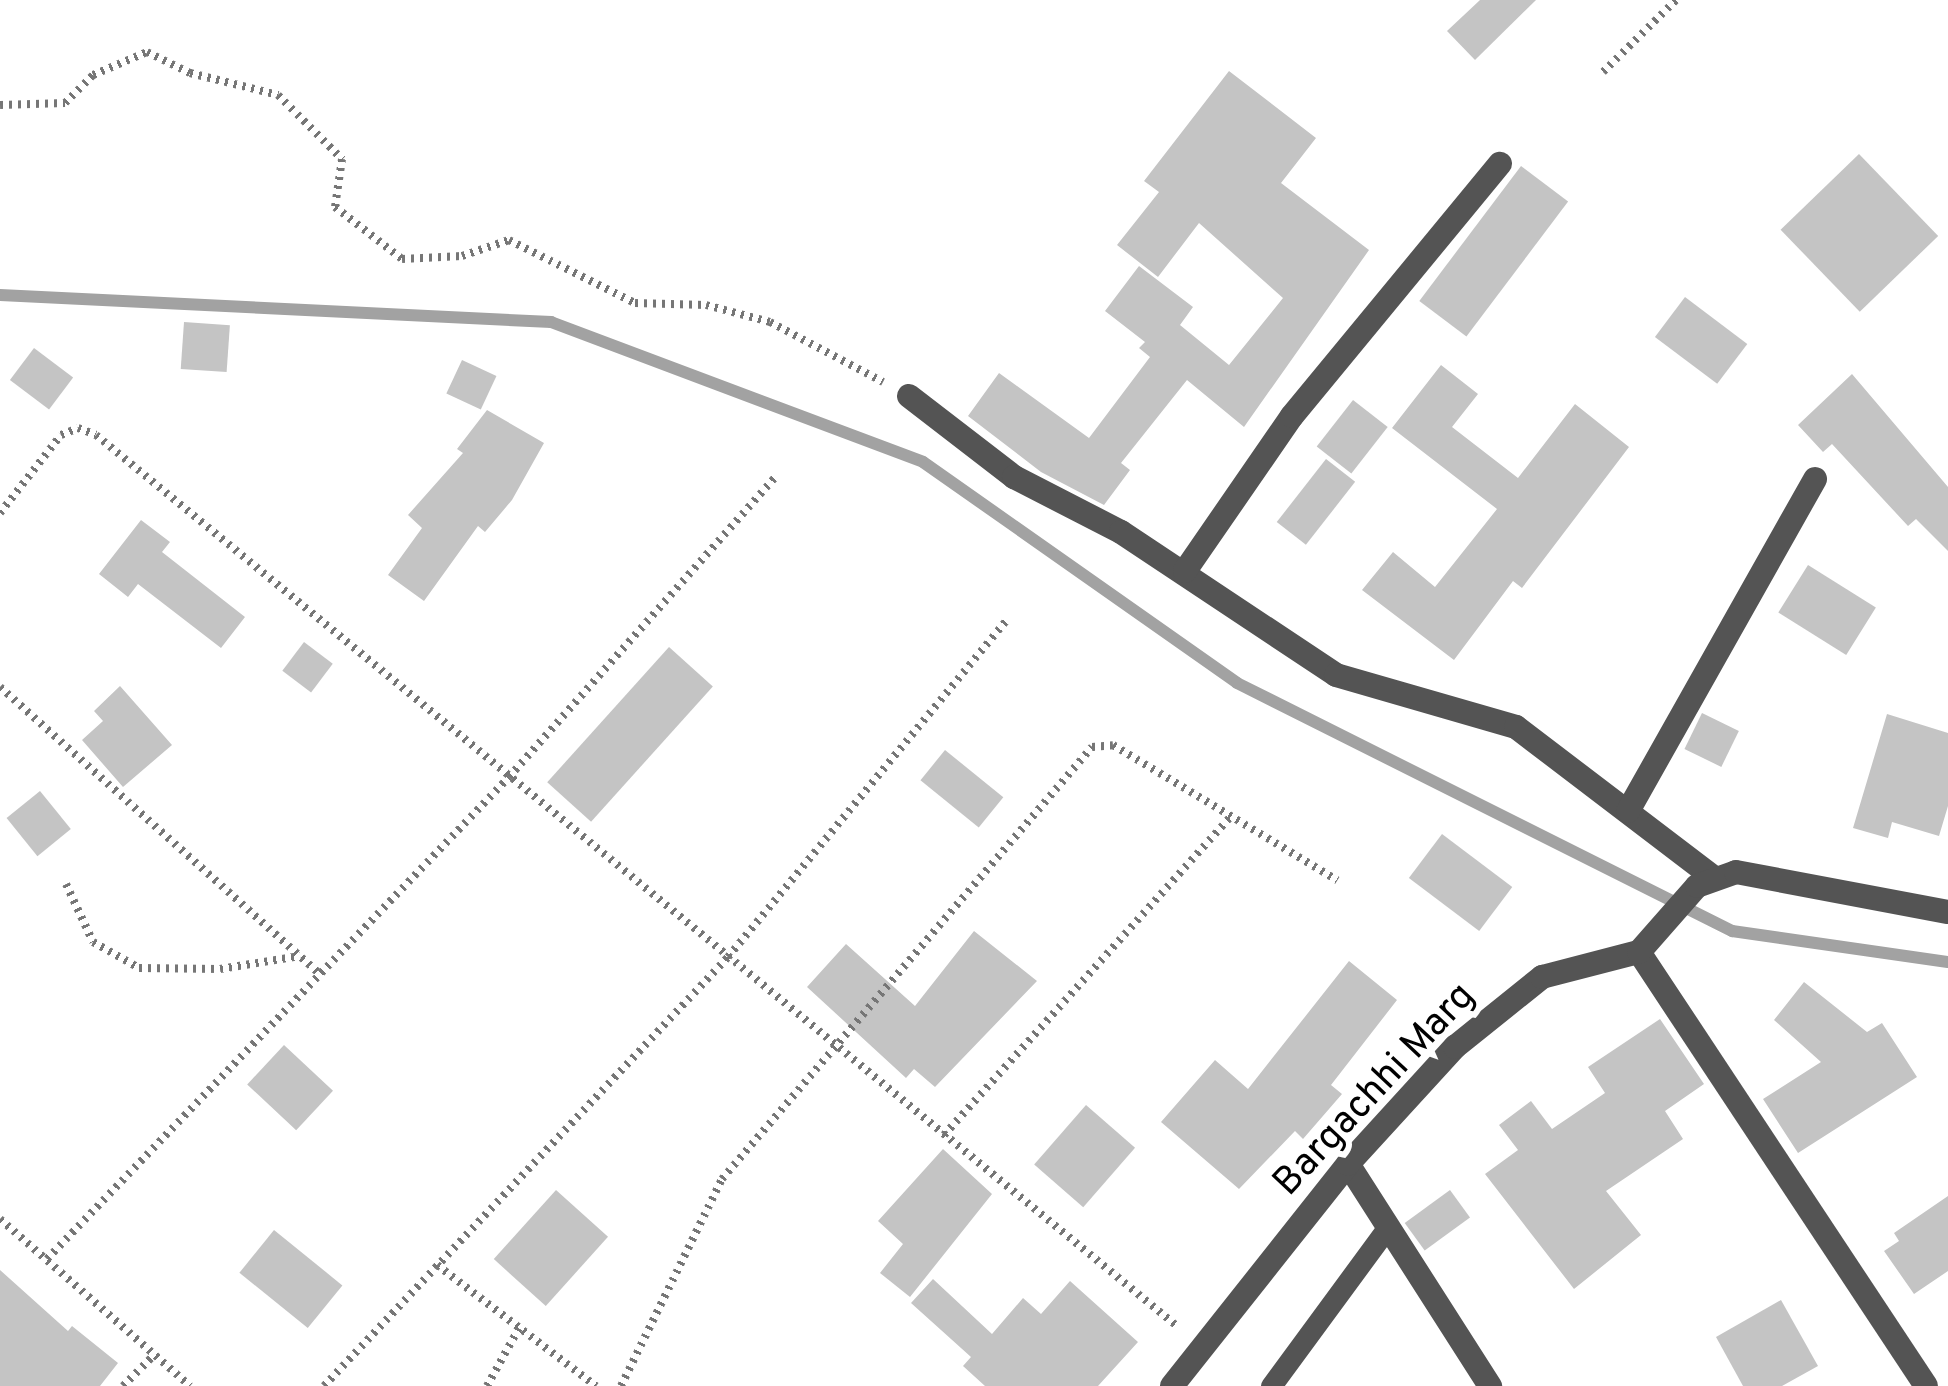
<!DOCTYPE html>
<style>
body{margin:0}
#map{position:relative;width:1948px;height:1386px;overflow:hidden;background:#fff;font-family:Overpass,sans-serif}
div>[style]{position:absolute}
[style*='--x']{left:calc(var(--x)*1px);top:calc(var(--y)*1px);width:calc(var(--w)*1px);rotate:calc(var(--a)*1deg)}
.stream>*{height:12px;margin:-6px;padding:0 6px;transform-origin:6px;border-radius:6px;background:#a2a2a2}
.building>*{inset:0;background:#c4c4c4;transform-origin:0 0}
.path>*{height:8px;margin-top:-4px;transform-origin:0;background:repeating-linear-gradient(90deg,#767676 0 3px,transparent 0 9px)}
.service>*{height:21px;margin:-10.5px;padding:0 10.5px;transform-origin:10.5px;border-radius:10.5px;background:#545454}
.minor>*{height:24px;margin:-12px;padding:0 12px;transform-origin:12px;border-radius:12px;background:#545454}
.tertiary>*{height:24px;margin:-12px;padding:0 12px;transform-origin:12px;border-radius:12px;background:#545454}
span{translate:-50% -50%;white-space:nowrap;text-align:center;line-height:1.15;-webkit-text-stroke:12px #fff;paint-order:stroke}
.street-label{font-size:39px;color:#000}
</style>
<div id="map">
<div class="stream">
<div style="--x:0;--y:295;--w:552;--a:2.81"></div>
<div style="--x:551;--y:322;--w:397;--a:20.6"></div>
<div style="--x:923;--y:462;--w:384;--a:35.1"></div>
<div style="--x:1237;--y:683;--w:554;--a:26.61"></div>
<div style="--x:1732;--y:931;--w:218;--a:8.2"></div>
</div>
<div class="building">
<div style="clip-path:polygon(1480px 0,1536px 0,1475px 60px,1447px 31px)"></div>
<div style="clip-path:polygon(1229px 71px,1316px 138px,1281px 183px,1369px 250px,1244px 427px,1187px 380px,1121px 463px,1130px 470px,1104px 505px,1041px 472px,968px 416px,999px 373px,1089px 438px,1150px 357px,1139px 348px,1145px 342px,1105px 311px,1139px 266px,1193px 307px,1180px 325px,1229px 365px,1283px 298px,1199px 223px,1158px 277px,1117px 245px,1159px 192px,1144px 181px)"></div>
<div style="left:1859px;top:154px;width:114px;height:109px;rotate:46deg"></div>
<div style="left:1521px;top:166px;width:59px;height:169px;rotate:37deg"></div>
<div style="left:1685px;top:297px;width:78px;height:50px;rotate:37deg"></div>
<div style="left:184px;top:322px;width:46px;height:47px;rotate:4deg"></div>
<div style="left:34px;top:348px;width:49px;height:40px;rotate:37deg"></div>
<div style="left:462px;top:360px;width:38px;height:37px;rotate:25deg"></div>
<div style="clip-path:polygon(1441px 365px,1478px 394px,1452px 427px,1518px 478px,1575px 404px,1629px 447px,1522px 588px,1513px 581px,1454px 660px,1362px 590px,1393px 552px,1435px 587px,1497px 509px,1392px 428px)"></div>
<div style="clip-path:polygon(1852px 374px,1948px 487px,1948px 551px,1916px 519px,1908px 526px,1832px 444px,1823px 452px,1798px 425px)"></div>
<div style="left:1353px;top:400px;width:44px;height:59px;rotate:38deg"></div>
<div style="clip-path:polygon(487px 410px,544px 443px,512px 500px,485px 532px,478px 526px,424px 601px,388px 575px,422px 528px,408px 515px,463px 453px,457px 449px)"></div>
<div style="left:1326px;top:459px;width:37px;height:80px;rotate:38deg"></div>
<div style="clip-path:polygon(141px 520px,170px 542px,162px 552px,245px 617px,221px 648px,138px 584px,128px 597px,99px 574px)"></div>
<div style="left:1808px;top:565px;width:80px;height:56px;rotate:32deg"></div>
<div style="left:304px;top:642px;width:36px;height:36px;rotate:37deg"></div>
<div style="left:669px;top:647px;width:59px;height:182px;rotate:42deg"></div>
<div style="clip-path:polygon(120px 686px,172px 745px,123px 787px,82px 740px,103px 721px,94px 711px)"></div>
<div style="left:1702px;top:713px;width:41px;height:40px;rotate:26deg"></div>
<div style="clip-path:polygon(1887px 714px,1948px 733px,1948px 806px,1939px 836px,1892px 822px,1888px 838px,1853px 828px)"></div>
<div style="left:945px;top:750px;width:75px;height:39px;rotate:39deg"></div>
<div style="left:40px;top:791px;width:49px;height:43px;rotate:51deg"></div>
<div style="left:1442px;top:834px;width:88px;height:55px;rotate:37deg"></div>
<div style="clip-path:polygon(974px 931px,1037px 981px,935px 1087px,914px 1069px,906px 1078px,807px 987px,846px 944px,915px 1006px)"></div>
<div style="clip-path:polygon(1349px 961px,1397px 1000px,1331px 1085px,1342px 1094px,1303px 1139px,1295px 1131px,1239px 1189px,1161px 1122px,1215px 1060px,1248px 1089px)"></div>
<div style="clip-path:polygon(1804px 982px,1867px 1032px,1882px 1023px,1917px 1077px,1798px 1153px,1763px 1099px,1821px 1062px,1774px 1020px)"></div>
<div style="clip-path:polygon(1660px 1019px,1704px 1084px,1665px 1111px,1683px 1139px,1606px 1191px,1641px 1235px,1574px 1289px,1485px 1174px,1518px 1150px,1499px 1125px,1531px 1101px,1552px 1129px,1605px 1093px,1588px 1067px)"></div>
<div style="left:284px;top:1045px;width:67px;height:54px;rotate:43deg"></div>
<div style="left:1086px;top:1105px;width:65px;height:79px;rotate:41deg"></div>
<div style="clip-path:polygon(943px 1149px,992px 1194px,910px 1297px,880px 1273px,903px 1244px,878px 1221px)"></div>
<div style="left:556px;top:1190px;width:70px;height:93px;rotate:42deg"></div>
<div style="left:1450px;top:1190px;width:34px;height:56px;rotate:54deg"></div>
<div style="clip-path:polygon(1948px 1196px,1948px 1271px,1914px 1294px,1884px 1251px,1899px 1241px,1894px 1233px)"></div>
<div style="left:274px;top:1230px;width:88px;height:55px;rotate:39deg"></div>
<div style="clip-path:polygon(0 1270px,68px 1331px,72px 1326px,118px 1363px,100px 1386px,0 1386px)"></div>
<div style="clip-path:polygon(933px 1279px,992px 1334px,1023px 1298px,1041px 1314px,1070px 1281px,1138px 1342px,1098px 1386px,985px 1386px,963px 1366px,971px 1357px,911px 1303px)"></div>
<div style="clip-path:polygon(1781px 1300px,1818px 1366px,1782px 1386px,1743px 1386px,1716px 1337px)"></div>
</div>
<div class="path">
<div style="--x:1603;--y:72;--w:103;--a:-44.6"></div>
<div style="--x:0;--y:105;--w:65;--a:-1.8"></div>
<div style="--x:65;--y:103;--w:40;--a:-45"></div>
<div style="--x:93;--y:75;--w:59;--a:-23.1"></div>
<div style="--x:147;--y:52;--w:48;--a:26"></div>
<div style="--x:190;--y:73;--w:91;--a:14"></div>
<div style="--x:278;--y:95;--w:91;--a:45"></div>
<div style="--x:342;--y:159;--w:49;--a:98.3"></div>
<div style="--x:335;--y:207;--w:85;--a:37.8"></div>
<div style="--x:402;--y:259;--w:60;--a:-2.9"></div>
<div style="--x:462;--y:256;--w:50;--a:-18.8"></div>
<div style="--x:509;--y:240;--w:141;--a:26.6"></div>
<div style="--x:635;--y:303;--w:71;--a:1.6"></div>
<div style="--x:706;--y:305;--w:66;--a:14.9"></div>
<div style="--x:770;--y:322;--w:128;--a:28"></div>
<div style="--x:0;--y:513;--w:99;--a:-52"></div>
<div style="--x:61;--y:435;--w:18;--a:-22"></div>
<div style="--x:78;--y:428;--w:19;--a:21"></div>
<div style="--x:96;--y:435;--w:1402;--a:39.5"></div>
<div style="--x:0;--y:687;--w:430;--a:41.9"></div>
<div style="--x:66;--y:884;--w:64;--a:65"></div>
<div style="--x:93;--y:942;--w:53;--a:29.5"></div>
<div style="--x:139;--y:968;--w:81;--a:0.7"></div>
<div style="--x:220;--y:969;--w:81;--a:-9.2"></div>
<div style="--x:944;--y:1135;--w:429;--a:-48"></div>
<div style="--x:0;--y:1219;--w:253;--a:41.3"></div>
<div style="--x:47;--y:1259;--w:668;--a:-46.21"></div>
<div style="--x:509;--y:777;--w:402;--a:-48.4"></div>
<div style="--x:437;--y:1265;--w:200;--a:37.3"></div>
<div style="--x:123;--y:1386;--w:42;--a:-45"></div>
<div style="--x:324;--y:1386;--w:589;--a:-46.72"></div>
<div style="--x:728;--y:957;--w:439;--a:-50.4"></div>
<div style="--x:487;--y:1386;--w:66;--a:-61.1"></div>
<div style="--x:621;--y:1386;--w:230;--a:-64"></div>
<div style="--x:722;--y:1179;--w:569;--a:-49.42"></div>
<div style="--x:1092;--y:747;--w:21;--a:-5"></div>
<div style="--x:1113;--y:745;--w:262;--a:31.1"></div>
</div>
<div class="service">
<div style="--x:1271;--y:1386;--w:197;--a:-53.7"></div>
</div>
<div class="minor">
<div style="--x:909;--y:396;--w:133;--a:37.6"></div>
<div style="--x:1014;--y:477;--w:120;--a:27.2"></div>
<div style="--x:1121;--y:532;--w:258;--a:33.6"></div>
<div style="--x:1336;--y:675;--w:187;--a:16.1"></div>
<div style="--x:1516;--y:727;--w:249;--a:37.3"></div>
<div style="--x:1185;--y:571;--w:188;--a:-55.4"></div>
<div style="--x:1292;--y:416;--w:327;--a:-50.5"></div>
<div style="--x:1628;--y:811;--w:381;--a:-60.6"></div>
<div style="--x:1639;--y:952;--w:520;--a:56.52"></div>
<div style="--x:1348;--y:1164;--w:264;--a:57.4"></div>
</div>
<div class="tertiary">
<div style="--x:1172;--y:1386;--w:283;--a:-51.6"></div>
<div style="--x:1348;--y:1164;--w:159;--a:-47.6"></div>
<div style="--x:1455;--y:1047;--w:112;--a:-38.8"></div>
<div style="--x:1542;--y:977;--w:100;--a:-14.5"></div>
<div style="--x:1639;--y:952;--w:88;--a:-48.7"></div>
<div style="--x:1697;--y:886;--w:41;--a:-19.7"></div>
<div style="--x:1736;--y:872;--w:216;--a:10.7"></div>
</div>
<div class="street-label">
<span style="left:1376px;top:1091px;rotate:-47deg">Bargachhi Marg</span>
</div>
</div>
